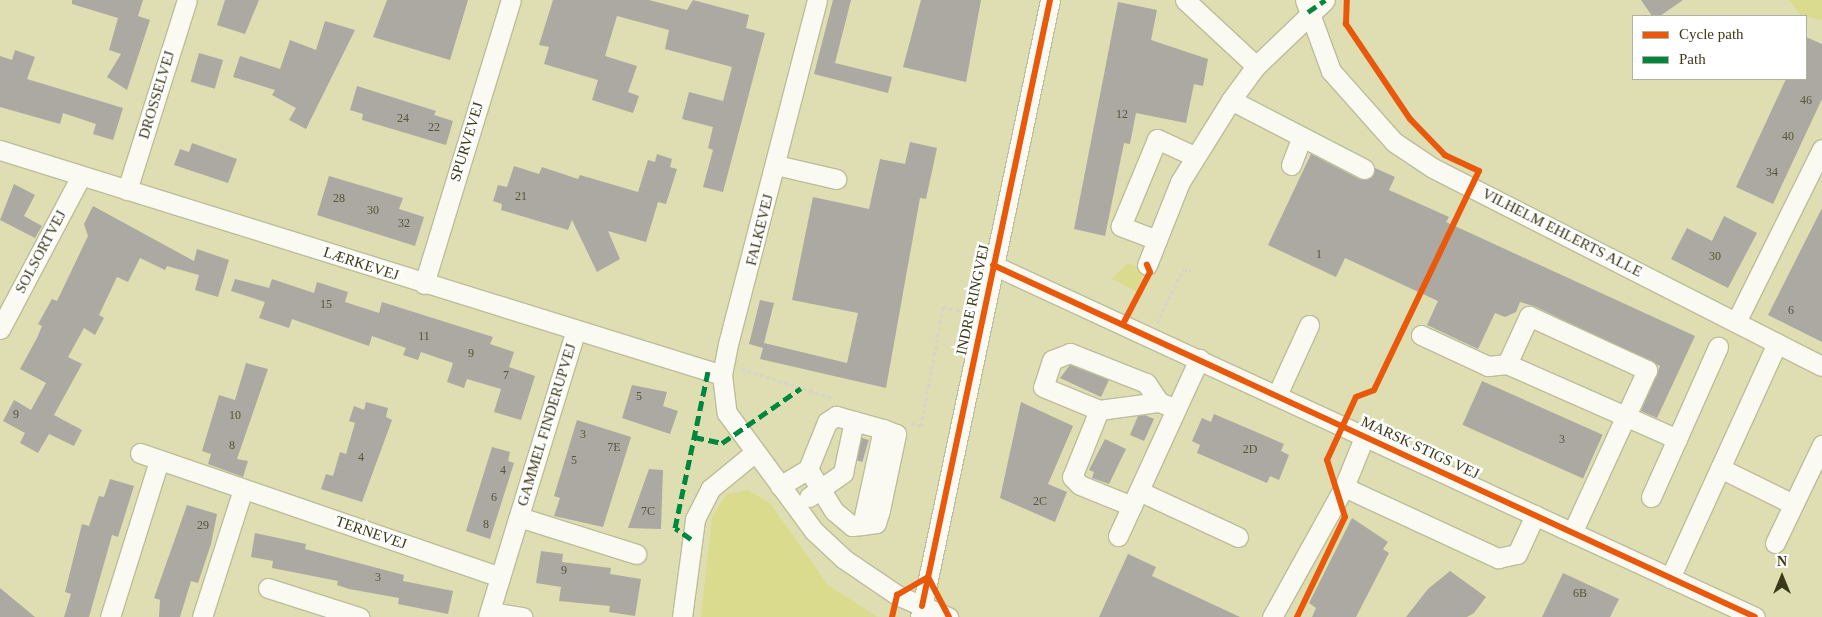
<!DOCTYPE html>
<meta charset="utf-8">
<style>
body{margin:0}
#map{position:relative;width:1822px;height:617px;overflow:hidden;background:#dedeb2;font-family:Georgia,serif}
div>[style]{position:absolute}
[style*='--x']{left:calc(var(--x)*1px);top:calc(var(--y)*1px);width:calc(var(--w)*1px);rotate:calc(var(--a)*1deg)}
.green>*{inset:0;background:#dbdb8e}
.building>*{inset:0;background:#aba9a2;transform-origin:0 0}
.path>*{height:3px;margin-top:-1.5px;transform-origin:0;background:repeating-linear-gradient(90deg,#d6d6c7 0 4px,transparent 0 6.5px)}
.roads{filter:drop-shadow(1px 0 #bdbd9a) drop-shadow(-1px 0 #bdbd9a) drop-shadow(0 1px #bdbd9a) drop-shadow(0 -1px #bdbd9a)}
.minor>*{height:19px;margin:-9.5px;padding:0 9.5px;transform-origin:9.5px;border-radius:9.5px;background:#fafaf3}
.quiet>*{height:5px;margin-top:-2.5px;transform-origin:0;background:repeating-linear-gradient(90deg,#00873e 0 10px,transparent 0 15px)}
.cycleway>*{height:6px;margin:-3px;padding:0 3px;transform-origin:3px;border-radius:3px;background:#e8590c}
span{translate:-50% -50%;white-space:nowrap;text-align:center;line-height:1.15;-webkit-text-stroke:5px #fff;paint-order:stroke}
.number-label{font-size:12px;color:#56553a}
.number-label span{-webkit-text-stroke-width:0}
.street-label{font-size:15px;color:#393918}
.legend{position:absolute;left:1632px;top:15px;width:175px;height:65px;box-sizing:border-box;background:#fff;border:1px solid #b0b0a3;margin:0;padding:6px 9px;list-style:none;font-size:15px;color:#393918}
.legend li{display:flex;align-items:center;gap:10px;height:25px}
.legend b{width:25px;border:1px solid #b0b0a3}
.north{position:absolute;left:1757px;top:552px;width:50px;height:50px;-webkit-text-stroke:4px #fff;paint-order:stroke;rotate:0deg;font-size:14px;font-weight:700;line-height:20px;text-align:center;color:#393918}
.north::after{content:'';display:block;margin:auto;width:18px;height:22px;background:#393918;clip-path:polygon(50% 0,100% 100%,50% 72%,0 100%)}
</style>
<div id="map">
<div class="green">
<div style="clip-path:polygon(1789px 0,1822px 0,1822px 20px,1801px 16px)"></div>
<div style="clip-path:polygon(1128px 263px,1145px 270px,1136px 291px,1112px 279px)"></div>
<div style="clip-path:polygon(748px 490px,770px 503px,828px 585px,877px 617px,701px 617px,712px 517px,727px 494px)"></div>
</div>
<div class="building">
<div style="clip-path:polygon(72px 0,143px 0,138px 16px,150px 20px,127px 90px,107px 77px,121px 54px,109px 50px,118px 18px,72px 4px)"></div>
<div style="clip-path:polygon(225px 0,259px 0,245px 34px,217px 25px)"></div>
<div style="clip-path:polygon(387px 0,468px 0,450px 60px,373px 37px)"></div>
<div style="clip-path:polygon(553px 0,649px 0,687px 10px,693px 0,749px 15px,746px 28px,765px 33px,723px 192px,703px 187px,713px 150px,708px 148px,713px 127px,682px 119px,689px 92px,723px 101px,732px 67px,665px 49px,669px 30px,617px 16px,605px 56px,637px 66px,628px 92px,639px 96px,633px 113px,592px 100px,598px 80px,544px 64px,549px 47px,539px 45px)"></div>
<div style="clip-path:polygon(833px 0,851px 0,835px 63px,892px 77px,888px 93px,814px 74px)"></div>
<div style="clip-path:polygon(921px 0,981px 0,966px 82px,903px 67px)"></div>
<div style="clip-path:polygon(1641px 0,1683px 0,1660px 16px,1652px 16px)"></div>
<div style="clip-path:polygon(1118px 2px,1157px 10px,1151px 40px,1208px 59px,1203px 86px,1194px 84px,1186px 123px,1136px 113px,1130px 144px,1124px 143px,1105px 236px,1074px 229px)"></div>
<div style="clip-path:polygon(325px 21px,355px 30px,306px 129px,289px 120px,296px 108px,272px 95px,275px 90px,233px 77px,240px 56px,280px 69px,290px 40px,316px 50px)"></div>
<div style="clip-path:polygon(1806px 37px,1822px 44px,1822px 99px,1773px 204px,1736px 187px,1786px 79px,1806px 79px)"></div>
<div style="clip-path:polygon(15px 50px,35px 57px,27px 79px,123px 108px,113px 140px,93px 134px,96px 124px,63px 113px,60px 124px,0 107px,0 56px,12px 60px)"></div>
<div style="left:199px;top:53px;width:25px;height:30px;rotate:16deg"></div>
<div style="clip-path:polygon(357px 86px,436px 111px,434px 115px,453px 121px,446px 145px,362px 120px,363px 114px,350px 110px)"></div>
<div style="clip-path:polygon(910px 142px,937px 148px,926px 199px,920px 198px,886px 388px,760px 359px,763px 348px,749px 344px,760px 300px,774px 303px,764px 343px,847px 363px,858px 313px,792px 300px,813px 197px,869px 209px,880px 159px,905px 164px)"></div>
<div style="clip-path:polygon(192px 143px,237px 159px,228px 183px,174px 165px,180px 149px,189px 152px)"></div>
<div style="clip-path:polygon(657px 154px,672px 159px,670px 167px,677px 169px,666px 204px,658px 202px,646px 242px,608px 231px,620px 259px,597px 272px,572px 220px,568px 230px,501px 210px,502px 204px,493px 201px,498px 185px,507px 187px,514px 166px,539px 174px,542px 167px,578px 179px,580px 175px,638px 192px,648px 160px,655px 162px)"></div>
<div style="clip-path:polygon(1311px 154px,1359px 179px,1368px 180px,1375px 168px,1395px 177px,1389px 190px,1449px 217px,1446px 222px,1695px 336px,1657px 418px,1641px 411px,1660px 366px,1534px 306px,1520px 302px,1516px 312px,1505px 317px,1495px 313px,1478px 349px,1427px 325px,1438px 301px,1345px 258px,1336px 277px,1268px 245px)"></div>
<div style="clip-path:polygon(329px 176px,403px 198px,399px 209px,424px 217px,415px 246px,317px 215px)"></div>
<div style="clip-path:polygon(14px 184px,35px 195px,24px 216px,42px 226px,35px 238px,0 220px)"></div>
<div style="clip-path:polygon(93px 206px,194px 261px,197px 249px,229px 260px,218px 297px,195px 290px,199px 275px,167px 266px,165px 270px,140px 258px,128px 282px,117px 277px,99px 315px,104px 318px,95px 335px,84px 328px,68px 357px,82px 364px,54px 415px,82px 430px,74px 446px,49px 434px,38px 453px,20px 443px,25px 433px,3px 421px,14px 400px,31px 410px,46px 383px,20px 369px,37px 338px,42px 326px,38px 324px,52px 299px,57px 301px,88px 236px,84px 224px)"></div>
<div style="clip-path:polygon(1822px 208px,1822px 342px,1768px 315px)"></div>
<div style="clip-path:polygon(1724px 216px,1757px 233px,1728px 288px,1671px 259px,1687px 228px,1712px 241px)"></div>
<div style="clip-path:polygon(235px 279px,269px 288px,272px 279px,314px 293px,317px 282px,348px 292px,345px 302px,379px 313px,382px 302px,493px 337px,490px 344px,514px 352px,509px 367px,535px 376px,521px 420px,494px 412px,501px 389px,467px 379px,464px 388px,447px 382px,453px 363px,421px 352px,418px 360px,403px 355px,406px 348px,372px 336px,369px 346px,292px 319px,289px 328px,259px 318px,265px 302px,231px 291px)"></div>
<div style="clip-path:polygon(246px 363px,268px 369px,237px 459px,248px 461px,243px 477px,208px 464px,211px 454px,202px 451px,219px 395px,235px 400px)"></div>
<div style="clip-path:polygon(1070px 365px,1109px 380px,1101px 397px,1060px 378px)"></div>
<div style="left:1482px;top:381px;width:132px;height:48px;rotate:24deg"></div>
<div style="clip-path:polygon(632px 385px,667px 392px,663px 406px,678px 411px,670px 434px,622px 418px)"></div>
<div style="clip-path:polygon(366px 402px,388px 408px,386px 417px,392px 420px,362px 502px,321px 489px,326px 474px,333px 476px,340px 452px,346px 454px,355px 423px,349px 421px,354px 406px,364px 410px)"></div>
<div style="clip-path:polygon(1021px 402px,1073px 426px,1048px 484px,1067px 492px,1055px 522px,1000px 498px)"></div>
<div style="clip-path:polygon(1214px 414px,1284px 444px,1281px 451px,1289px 455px,1279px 480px,1270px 476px,1267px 483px,1197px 453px,1200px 445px,1192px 441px,1202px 418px,1211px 422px)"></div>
<div style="clip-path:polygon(1145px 415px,1154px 419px,1144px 441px,1130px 435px,1138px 416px)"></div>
<div style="clip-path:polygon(577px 420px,631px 437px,603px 527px,554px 516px,560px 498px,554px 496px)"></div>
<div style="left:862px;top:438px;width:7px;height:23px;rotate:16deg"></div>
<div style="clip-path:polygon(1105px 439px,1126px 449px,1109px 484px,1092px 478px,1094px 472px,1089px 470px)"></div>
<div style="clip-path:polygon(492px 447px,510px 452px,508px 461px,514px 463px,490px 539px,466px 531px)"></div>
<div style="clip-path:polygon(649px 469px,663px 470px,661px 529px,628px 528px)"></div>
<div style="clip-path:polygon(110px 479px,134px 486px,118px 537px,112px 535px,89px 617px,64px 617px,71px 594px,65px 592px,82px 524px,89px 526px,99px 496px,104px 497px)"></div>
<div style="clip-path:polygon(187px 505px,217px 514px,211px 544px,198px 583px,191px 581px,180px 617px,159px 617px,160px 600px,154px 598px)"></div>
<div style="clip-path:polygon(1352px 518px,1388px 542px,1383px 549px,1389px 553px,1356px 617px,1312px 617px,1316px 608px,1309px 603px)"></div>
<div style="clip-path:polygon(255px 533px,306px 544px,305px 549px,404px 575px,403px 581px,453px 591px,448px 614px,398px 604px,399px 598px,349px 589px,337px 585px,338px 581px,272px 568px,273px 561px,251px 557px)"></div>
<div style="clip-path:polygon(541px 551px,563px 554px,562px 562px,611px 568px,610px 574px,641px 579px,635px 616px,609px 612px,610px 606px,559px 601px,561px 587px,536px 583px)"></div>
<div style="clip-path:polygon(1128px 554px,1156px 567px,1152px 576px,1240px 617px,1099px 617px)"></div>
<div style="clip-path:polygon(1450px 571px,1486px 597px,1474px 613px,1467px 617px,1406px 617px,1428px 589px)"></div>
<div style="clip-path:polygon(1563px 573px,1619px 599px,1610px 617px,1542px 617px)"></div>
<div style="clip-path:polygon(0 588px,35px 617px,0 617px)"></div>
</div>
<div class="path">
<div style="--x:1157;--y:323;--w:59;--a:-63.9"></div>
<div style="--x:1183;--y:270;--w:8;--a:0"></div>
<div style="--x:741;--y:369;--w:96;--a:17.5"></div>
<div style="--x:911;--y:423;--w:10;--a:17"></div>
<div style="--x:921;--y:426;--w:121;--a:-79.5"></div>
<div style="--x:943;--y:307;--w:25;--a:12"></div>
</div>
<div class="roads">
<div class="minor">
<div style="--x:817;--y:0;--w:355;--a:104.5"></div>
<div style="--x:728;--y:344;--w:32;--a:101"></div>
<div style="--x:722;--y:375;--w:38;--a:83"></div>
<div style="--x:727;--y:413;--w:147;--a:53.6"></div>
<div style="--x:814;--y:531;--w:41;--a:43"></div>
<div style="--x:844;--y:559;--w:64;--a:34.2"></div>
<div style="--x:897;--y:595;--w:56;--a:23.3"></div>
<div style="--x:1185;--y:0;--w:97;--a:42.9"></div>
<div style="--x:1305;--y:0;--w:76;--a:69.9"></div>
<div style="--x:1331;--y:71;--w:95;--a:48.4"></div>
<div style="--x:1394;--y:142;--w:47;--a:33.7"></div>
<div style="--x:1433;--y:168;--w:436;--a:27"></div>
<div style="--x:1231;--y:100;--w:150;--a:27.4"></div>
<div style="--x:0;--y:150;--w:756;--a:17.31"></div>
<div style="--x:776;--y:165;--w:62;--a:13.1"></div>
<div style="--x:1291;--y:165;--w:30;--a:-69"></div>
<div style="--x:127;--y:190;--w:199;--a:-72.5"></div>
<div style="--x:1157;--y:240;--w:39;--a:-159"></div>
<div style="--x:1121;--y:226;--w:94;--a:-67.5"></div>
<div style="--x:1157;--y:139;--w:41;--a:24.7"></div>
<div style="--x:993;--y:265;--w:839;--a:24.79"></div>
<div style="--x:1147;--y:265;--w:89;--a:-68.3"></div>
<div style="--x:1180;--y:182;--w:97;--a:-58.1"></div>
<div style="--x:1231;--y:100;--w:42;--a:-53.7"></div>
<div style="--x:1256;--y:66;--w:95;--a:-43.7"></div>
<div style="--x:424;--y:284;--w:297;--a:-73"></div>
<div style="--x:1736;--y:322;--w:193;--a:-63.6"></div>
<div style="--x:0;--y:329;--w:173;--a:-62.1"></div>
<div style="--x:1421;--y:335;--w:74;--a:24.8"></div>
<div style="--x:1488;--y:366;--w:19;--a:-6"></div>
<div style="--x:1507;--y:364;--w:186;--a:23.8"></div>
<div style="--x:1677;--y:439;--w:101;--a:-66"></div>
<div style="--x:1507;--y:364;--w:53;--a:-65.4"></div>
<div style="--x:1529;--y:316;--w:130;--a:24.6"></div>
<div style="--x:1647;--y:370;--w:179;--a:114.7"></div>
<div style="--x:1277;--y:395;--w:77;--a:-65.4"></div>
<div style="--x:1159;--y:402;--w:23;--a:-124"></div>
<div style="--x:1146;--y:383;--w:82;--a:-158.5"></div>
<div style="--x:1070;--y:353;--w:19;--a:159"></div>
<div style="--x:1052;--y:360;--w:28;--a:108"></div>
<div style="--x:1043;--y:387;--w:61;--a:22.3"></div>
<div style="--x:1099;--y:410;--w:61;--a:-7.6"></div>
<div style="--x:1159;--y:402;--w:18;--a:22"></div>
<div style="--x:1099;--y:410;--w:72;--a:111.9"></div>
<div style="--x:1072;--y:477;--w:11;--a:45"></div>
<div style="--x:1080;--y:485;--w:56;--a:22"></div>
<div style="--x:140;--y:453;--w:381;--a:19"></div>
<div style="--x:1720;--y:468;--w:81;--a:26.3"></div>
<div style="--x:780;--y:486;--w:33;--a:-31"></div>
<div style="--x:808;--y:469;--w:51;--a:-68"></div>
<div style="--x:827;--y:422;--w:11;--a:-34"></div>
<div style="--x:836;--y:416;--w:49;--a:15.5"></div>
<div style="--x:883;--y:429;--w:98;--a:102.3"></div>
<div style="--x:862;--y:525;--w:10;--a:174"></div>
<div style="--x:852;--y:526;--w:23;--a:-140"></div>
<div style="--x:834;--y:511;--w:49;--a:-121.8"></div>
<div style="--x:1344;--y:487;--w:170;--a:24.8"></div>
<div style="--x:1498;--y:558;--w:19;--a:-12"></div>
<div style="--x:1517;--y:554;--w:43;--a:-65.2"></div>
<div style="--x:1139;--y:491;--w:109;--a:24.9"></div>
<div style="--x:809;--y:497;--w:42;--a:-35.2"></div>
<div style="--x:843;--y:473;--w:53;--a:-78.1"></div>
<div style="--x:1651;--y:497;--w:64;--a:-65.9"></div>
<div style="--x:519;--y:517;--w:123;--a:17.5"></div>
<div style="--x:862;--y:525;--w:14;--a:-8"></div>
<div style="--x:876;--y:523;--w:14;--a:-73"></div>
<div style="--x:880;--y:510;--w:78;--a:-78.1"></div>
<div style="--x:896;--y:434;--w:14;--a:-159"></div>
<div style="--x:1118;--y:536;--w:195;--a:-65.4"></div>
<div style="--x:1775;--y:543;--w:109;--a:-64.4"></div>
<div style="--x:1670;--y:578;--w:258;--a:-65.5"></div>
<div style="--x:268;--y:588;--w:96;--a:17.7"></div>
<div style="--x:490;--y:612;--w:33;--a:9"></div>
<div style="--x:110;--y:617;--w:164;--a:-72.6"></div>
<div style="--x:202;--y:617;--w:134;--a:-72.2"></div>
<div style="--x:488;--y:617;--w:298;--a:-73"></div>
<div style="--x:682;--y:617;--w:99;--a:-82.4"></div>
<div style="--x:695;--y:519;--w:34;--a:-63"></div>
<div style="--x:710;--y:489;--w:57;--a:-39.3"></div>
<div style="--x:920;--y:617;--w:631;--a:-78.1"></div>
<div style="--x:1272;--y:617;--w:149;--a:-61"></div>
<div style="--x:1344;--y:487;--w:56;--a:-68"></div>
</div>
</div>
<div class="quiet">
<div style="--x:1308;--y:12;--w:21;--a:-35"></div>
<div style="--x:694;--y:437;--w:29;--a:12"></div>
<div style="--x:722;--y:443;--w:96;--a:-34.8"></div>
<div style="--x:691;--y:539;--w:19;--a:-145"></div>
<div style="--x:675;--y:528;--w:160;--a:-78.1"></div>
</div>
<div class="cycleway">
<div style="--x:993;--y:265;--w:839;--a:24.79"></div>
<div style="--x:1124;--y:322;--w:56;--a:-62.5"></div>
<div style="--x:1150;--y:272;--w:8;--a:-113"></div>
<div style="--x:922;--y:606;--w:619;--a:-78.07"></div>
<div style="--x:892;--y:617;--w:23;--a:-77"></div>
<div style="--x:897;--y:595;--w:36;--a:-30"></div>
<div style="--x:928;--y:577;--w:45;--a:62.3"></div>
<div style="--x:1297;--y:617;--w:111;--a:-64.4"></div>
<div style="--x:1345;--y:517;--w:60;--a:-107.5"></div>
<div style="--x:1327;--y:460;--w:69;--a:-65.3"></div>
<div style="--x:1356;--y:397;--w:19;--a:-21"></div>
<div style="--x:1374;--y:390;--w:243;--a:-64.4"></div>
<div style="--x:1479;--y:171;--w:38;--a:-155"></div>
<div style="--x:1445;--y:155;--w:50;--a:-134.2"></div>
<div style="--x:1410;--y:119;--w:115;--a:-124"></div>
<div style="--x:1346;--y:24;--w:24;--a:-88"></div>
</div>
<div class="number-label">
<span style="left:1806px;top:101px">46</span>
<span style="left:1122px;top:115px">12</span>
<span style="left:403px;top:119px">24</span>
<span style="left:434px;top:128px">22</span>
<span style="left:1788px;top:137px">40</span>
<span style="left:1772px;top:173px">34</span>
<span style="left:521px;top:197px">21</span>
<span style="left:339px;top:199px">28</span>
<span style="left:373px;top:211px">30</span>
<span style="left:404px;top:224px">32</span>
<span style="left:1319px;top:255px">1</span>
<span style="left:1715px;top:257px">30</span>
<span style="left:326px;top:305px">15</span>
<span style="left:1791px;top:311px">6</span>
<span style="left:424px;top:337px">11</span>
<span style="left:471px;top:354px">9</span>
<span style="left:506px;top:376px">7</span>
<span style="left:639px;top:397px">5</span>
<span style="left:16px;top:415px">9</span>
<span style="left:235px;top:416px">10</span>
<span style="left:583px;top:435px">3</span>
<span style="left:1562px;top:440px">3</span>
<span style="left:232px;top:446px">8</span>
<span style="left:614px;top:448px">7E</span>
<span style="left:1250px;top:450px">2D</span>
<span style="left:361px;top:458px">4</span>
<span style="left:574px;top:461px">5</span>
<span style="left:503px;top:471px">4</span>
<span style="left:494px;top:498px">6</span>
<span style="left:1040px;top:502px">2C</span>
<span style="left:648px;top:512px">7C</span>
<span style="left:486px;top:525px">8</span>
<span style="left:203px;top:526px">29</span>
<span style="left:564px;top:571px">9</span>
<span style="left:378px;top:578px">3</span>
<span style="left:1580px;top:594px">6B</span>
</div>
<div class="street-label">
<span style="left:157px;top:95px;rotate:-73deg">DROSSELVEJ</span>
<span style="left:467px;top:142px;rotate:-73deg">SPURVEVEJ</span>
<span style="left:760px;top:230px;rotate:-76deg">FALKEVEJ</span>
<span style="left:1562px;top:233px;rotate:27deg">VILHELM EHLERTS ALLE</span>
<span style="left:41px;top:252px;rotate:-62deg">SOLSORTVEJ</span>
<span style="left:361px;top:264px;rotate:18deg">LÆRKEVEJ</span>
<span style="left:973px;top:300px;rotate:-78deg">INDRE RINGVEJ</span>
<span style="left:547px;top:425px;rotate:-73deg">GAMMEL FINDERUPVEJ</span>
<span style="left:1420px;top:448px;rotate:25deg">MARSK STIGS VEJ</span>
<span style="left:371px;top:533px;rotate:19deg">TERNEVEJ</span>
</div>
<ul class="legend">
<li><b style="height:6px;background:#e8590c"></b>Cycle path</li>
<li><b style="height:6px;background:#00873e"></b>Path</li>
</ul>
<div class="north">N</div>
</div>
